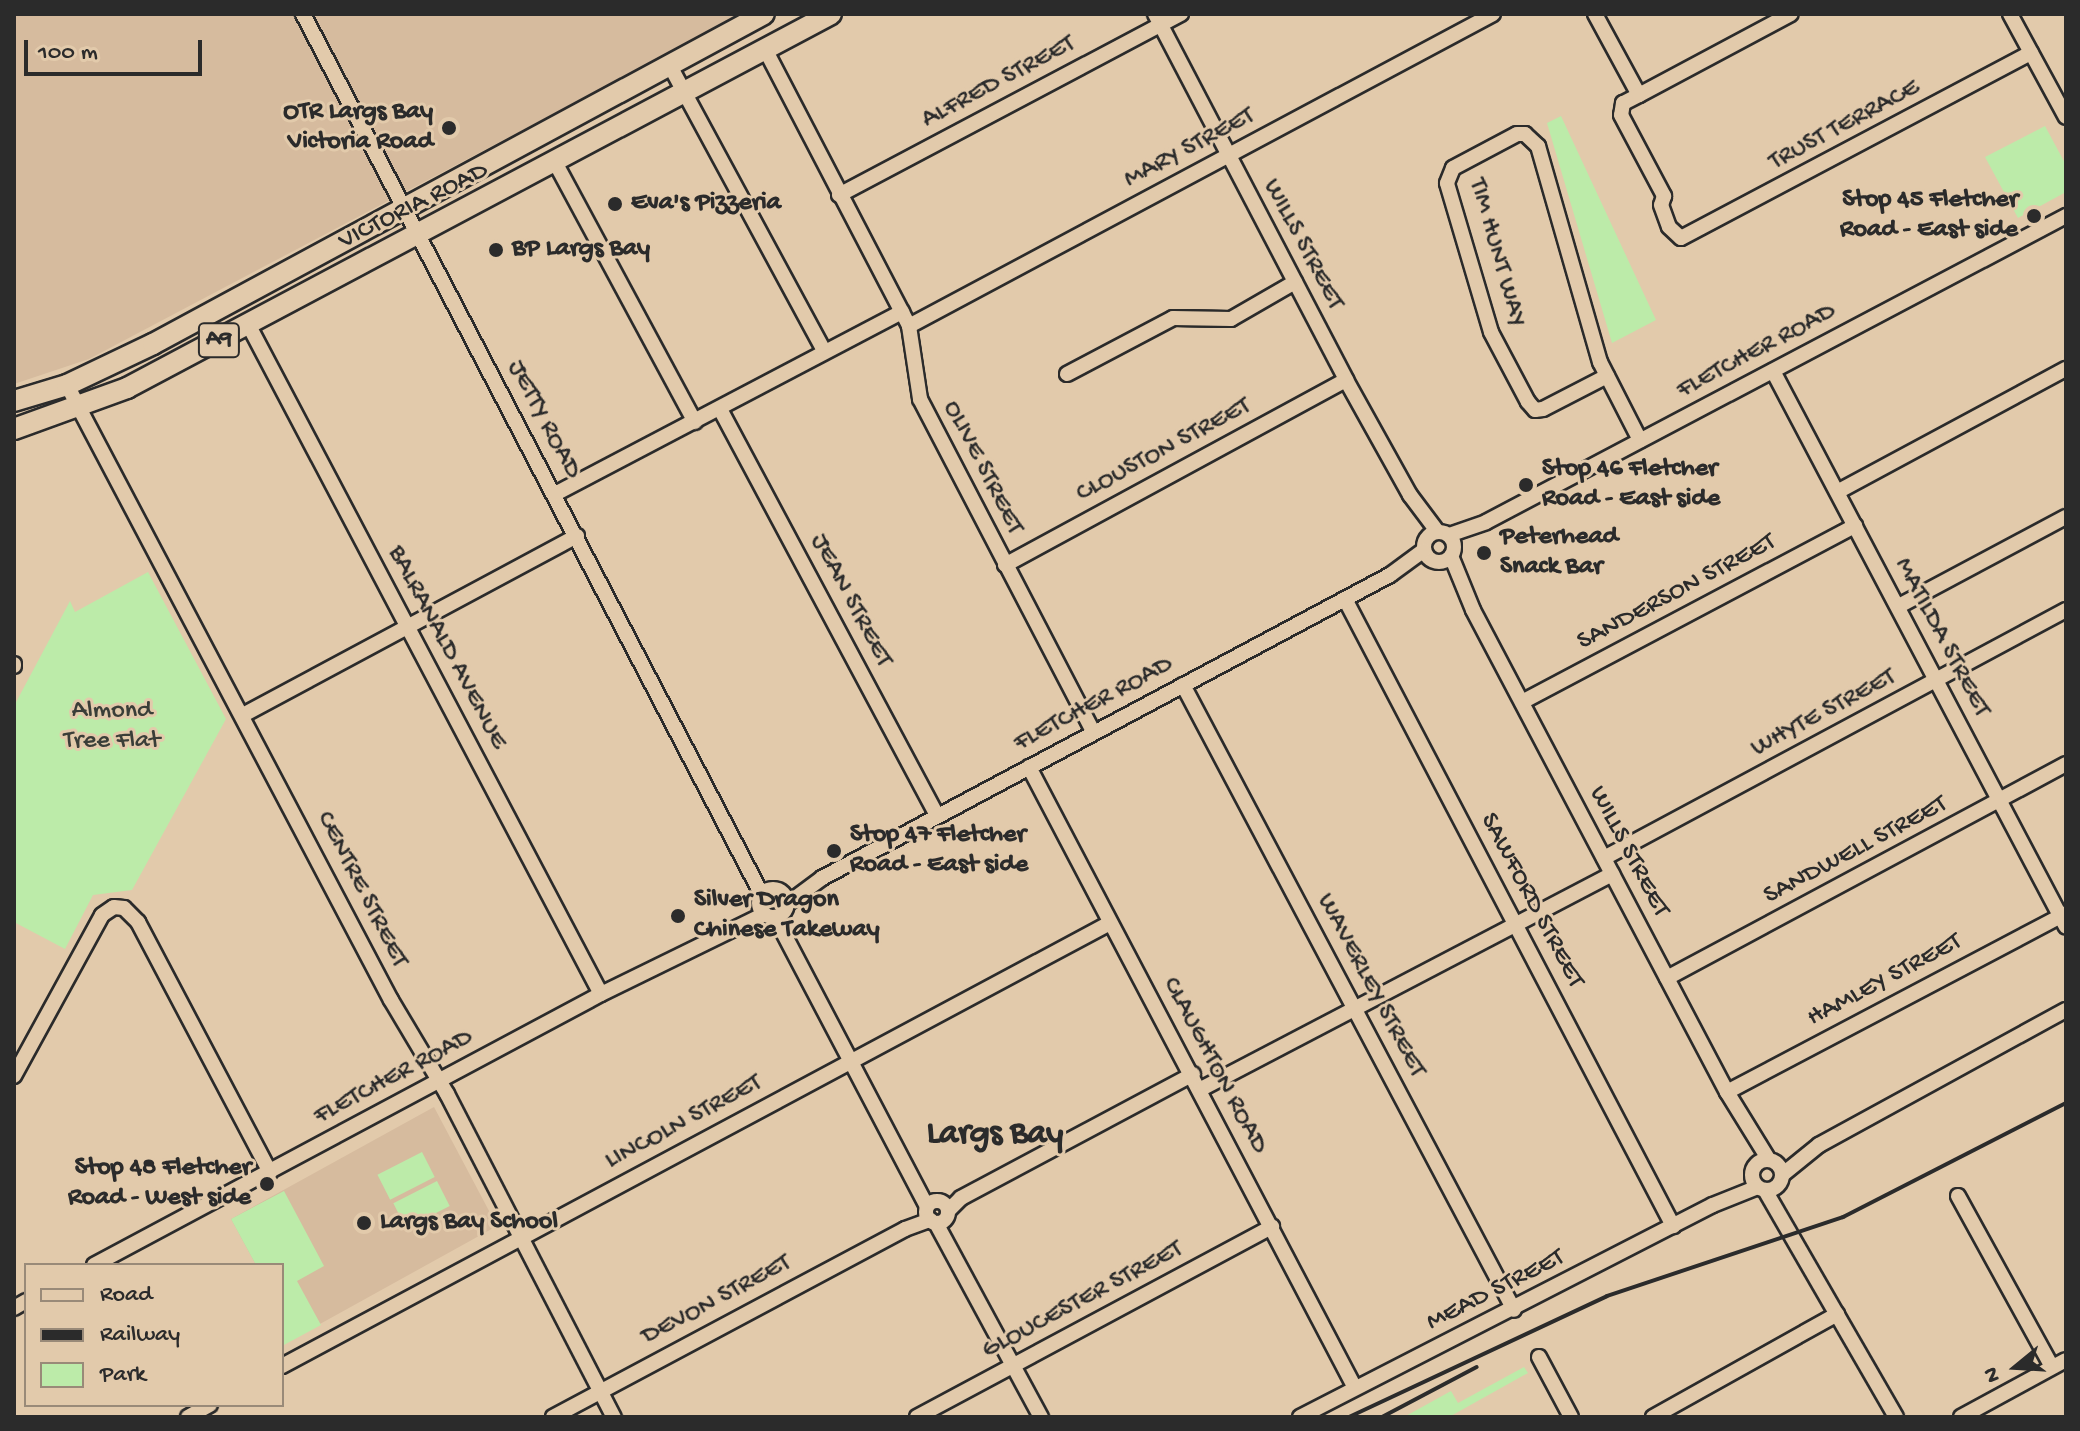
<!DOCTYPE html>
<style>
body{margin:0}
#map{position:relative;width:2080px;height:1431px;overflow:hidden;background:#e2caab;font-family:"Gochi Hand",sans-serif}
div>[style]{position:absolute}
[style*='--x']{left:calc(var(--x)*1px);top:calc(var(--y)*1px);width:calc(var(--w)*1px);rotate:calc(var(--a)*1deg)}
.built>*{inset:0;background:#d6bb9e}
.green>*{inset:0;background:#bceba9;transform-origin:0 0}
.roads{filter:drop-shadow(2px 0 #2b2b2b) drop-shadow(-2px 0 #2b2b2b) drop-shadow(0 2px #2b2b2b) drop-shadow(0 -2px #2b2b2b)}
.minor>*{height:14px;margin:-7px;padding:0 7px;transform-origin:7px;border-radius:7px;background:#e2caab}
.minor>.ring{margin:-7px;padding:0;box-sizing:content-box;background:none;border:14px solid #e2caab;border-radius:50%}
.highway>*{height:20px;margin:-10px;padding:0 10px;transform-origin:10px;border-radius:10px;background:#e2caab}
.rail>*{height:4px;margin:-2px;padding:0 2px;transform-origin:2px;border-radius:2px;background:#2b2b2b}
.dots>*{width:22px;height:22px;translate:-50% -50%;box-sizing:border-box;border:4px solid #e2caab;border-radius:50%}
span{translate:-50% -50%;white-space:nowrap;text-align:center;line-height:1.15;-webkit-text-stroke:6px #e2caab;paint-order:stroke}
.shield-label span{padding:2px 6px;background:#e2caab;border:2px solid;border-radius:6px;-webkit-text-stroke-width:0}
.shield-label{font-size:24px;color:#2b2b2b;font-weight:700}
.street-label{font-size:26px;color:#2b2b2b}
.poi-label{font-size:26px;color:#2b2b2b;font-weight:700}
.right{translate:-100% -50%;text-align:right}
.left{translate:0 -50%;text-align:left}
.park-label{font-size:26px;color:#3a3e38}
.district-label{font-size:34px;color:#2b2b2b;font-weight:700}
.frame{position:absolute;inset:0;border:16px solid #2b2b2b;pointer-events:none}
.legend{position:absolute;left:24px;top:1263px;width:260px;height:144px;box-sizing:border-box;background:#e2caab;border:2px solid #998a78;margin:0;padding:10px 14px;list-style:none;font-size:24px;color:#2b2b2b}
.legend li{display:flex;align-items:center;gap:16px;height:40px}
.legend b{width:40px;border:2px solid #998a78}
.north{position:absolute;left:1976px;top:1327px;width:80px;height:80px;-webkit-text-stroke:6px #e2caab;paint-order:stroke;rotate:252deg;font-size:22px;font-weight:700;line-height:32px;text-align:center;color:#2b2b2b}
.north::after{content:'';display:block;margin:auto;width:28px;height:36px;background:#2b2b2b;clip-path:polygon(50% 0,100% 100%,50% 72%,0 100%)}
.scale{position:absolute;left:24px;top:40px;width:178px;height:36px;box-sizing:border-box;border:4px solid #2b2b2b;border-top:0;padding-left:10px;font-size:24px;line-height:28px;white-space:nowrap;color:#2b2b2b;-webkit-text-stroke:6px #e2caab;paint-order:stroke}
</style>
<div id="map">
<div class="built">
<div style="clip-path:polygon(14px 14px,742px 14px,89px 359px,14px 384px)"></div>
<div style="clip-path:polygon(434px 1107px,497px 1226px,282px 1345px,282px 1265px,256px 1265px,231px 1219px)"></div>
</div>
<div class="green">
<div style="clip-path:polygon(1561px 116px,1656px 320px,1612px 343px,1547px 123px)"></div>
<div style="clip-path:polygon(2045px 126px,2066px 165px,2066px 192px,2018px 218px,1985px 157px)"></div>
<div style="clip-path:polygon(148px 572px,226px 719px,132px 890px,93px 895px,65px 949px,14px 922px,14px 706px,70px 601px,75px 612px)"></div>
<div style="left:422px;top:1152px;width:28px;height:50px;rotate:63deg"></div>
<div style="left:437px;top:1181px;width:28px;height:49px;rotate:63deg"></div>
<div style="clip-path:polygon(284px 1191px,324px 1266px,297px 1281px,321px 1325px,282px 1346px,282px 1265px,256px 1265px,231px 1219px)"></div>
<div style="clip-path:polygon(1524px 1367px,1528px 1373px,1449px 1417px,1404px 1417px,1451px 1391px,1458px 1403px)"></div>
</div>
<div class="roads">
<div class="minor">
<div style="--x:303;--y:14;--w:993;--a:62.48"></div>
<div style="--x:1155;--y:14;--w:413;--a:62.4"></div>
<div style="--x:1346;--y:380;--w:132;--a:60.9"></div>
<div style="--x:1410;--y:495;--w:45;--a:53.1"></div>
<div style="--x:1595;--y:14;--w:92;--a:61.5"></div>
<div style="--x:1639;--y:95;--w:18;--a:153"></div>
<div style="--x:1623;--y:103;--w:12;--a:99"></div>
<div style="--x:1621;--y:115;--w:92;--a:62"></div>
<div style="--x:1664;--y:196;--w:9;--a:108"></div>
<div style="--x:1661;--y:205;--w:23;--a:70"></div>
<div style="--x:1669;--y:227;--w:16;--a:43"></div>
<div style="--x:1681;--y:238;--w:396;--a:-27.9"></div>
<div style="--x:2010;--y:14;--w:117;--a:61.5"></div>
<div style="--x:765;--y:49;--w:312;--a:62.5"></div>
<div style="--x:909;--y:326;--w:74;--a:81.4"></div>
<div style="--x:920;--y:399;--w:375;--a:62.5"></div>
<div style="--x:669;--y:64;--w:326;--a:61.6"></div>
<div style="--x:1639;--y:95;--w:172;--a:-28.1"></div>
<div style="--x:556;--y:164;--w:293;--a:61.7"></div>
<div style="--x:839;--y:195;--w:387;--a:-27.9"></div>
<div style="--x:248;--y:324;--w:757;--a:62.22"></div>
<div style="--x:909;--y:326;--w:662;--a:-28.11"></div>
<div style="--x:1773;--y:371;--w:628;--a:62.21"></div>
<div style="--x:1067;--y:374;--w:120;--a:-27.8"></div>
<div style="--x:1173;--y:318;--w:58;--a:1"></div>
<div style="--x:1231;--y:319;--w:74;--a:-30"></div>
<div style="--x:1607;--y:376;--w:72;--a:152.7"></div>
<div style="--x:1543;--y:409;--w:8;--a:173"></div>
<div style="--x:1535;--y:410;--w:11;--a:-131"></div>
<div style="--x:1528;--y:402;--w:79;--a:-117.9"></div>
<div style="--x:1491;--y:332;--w:155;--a:-106.5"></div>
<div style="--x:1447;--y:183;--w:16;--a:-68"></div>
<div style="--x:1453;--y:168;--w:72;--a:-28"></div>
<div style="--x:1517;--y:134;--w:8;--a:0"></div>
<div style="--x:1525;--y:134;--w:18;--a:43"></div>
<div style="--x:1538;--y:146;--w:225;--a:74"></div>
<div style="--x:1600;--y:362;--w:88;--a:62.9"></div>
<div style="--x:67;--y:385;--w:695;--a:62.22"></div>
<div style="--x:391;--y:1000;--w:109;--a:59.2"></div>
<div style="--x:447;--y:1094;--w:364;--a:62.7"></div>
<div style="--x:720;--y:409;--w:461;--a:61.9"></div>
<div style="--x:1839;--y:491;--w:258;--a:-28.3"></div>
<div style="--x:555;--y:494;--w:392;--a:-27.7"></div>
<div class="ring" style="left:1424px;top:532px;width:16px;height:16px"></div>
<div style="--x:1449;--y:535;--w:39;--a:-19"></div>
<div style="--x:1486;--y:522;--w:656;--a:-27.82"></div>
<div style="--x:1451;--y:556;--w:58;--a:67.8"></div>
<div style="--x:1473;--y:610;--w:545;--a:62.21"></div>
<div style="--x:1727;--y:1092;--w:80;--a:58.3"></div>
<div style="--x:1005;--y:565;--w:388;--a:-28.5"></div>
<div style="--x:1345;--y:599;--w:708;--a:62.38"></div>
<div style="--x:1899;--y:606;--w:189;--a:-28.1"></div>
<div style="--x:14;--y:664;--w:2;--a:90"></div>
<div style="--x:1183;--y:685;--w:707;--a:62.09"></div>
<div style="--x:1522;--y:702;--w:377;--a:-27.9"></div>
<div style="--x:243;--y:715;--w:379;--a:-28.2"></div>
<div style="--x:1029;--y:767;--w:701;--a:62.3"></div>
<div style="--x:1604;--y:858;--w:524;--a:-28.23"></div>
<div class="ring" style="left:759px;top:889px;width:14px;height:14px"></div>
<div style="--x:787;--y:904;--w:44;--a:-36.6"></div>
<div style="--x:822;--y:878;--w:644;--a:-28.08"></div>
<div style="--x:1390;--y:575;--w:42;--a:-36.3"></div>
<div style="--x:775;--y:917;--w:327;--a:62.3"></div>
<div style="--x:1667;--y:978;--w:453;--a:-28.2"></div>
<div style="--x:14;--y:1076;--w:183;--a:-61.3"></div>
<div style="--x:102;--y:915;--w:14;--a:-34"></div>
<div style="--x:114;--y:907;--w:10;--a:6"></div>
<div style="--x:124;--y:908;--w:20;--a:45"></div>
<div style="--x:138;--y:922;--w:283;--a:62.2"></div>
<div style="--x:1201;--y:1089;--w:464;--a:-27.6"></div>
<div style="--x:1727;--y:1092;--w:383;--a:-27.8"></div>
<div class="ring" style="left:1752px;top:1160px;width:16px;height:16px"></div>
<div style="--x:1782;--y:1175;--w:48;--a:-39"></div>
<div style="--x:1819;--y:1145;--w:281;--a:-28.7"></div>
<div style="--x:1765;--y:1190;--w:262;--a:60"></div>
<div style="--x:1958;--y:1196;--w:195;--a:61.2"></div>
<div class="ring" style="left:926px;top:1201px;width:8px;height:8px"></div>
<div style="--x:948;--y:1211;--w:18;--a:-45"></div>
<div style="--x:961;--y:1198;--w:263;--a:-28.1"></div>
<div style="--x:936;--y:1223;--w:221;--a:61.6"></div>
<div style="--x:94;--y:1265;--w:575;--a:-28.13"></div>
<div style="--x:601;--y:994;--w:182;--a:-26.1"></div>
<div style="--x:14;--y:1308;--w:14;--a:-30"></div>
<div style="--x:1539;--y:1357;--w:68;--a:61.9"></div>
<div style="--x:282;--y:1366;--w:939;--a:-28.15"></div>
<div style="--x:188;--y:1417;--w:25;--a:-29"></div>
<div style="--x:553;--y:1417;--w:399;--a:-28.1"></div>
<div style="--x:905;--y:1229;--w:27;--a:-20"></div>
<div style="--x:917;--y:1417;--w:403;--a:-28.2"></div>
<div style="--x:1300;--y:1417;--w:464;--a:-27.2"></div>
<div style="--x:1713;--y:1205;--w:48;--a:-21.8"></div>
<div style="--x:1653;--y:1417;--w:211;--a:-29.2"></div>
<div style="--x:1961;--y:1417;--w:119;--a:-28.5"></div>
</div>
<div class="highway">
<div style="--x:14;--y:401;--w:55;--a:-16.8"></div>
<div style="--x:67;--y:385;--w:95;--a:-25.5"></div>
<div style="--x:153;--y:344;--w:694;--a:-28.37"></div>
<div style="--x:14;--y:429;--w:120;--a:-19.9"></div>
<div style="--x:127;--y:388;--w:797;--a:-27.98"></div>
</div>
</div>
<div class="rail">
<div style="--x:1349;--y:1417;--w:285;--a:-25.1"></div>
<div style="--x:1607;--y:1296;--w:249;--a:-18.5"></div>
<div style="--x:1843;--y:1217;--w:250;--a:-27.1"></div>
<div style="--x:1382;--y:1417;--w:107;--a:-27.8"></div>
</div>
<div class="dots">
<div style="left:449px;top:128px;background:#2b2b2b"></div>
<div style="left:615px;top:204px;background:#2b2b2b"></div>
<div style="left:2034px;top:216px;background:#2b2b2b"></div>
<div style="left:496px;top:250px;background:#2b2b2b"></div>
<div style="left:1526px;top:485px;background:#2b2b2b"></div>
<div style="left:1484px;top:553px;background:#2b2b2b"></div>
<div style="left:834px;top:851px;background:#2b2b2b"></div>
<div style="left:678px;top:916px;background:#2b2b2b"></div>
<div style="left:267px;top:1184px;background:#2b2b2b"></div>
<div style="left:364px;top:1223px;background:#2b2b2b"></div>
</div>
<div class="shield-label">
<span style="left:219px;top:340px">A9</span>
</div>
<div class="street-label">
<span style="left:999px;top:83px;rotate:-28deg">ALFRED STREET</span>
<span style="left:1845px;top:126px;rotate:-28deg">TRUST TERRACE</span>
<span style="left:1190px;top:149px;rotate:-28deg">MARY STREET</span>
<span style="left:414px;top:207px;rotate:-27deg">VICTORIA ROAD</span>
<span style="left:1302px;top:245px;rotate:62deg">WILLS STREET</span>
<span style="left:1496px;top:253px;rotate:74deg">TIM HUNT WAY</span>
<span style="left:1757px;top:352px;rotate:-28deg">FLETCHER ROAD</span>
<span style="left:543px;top:420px;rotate:62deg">JETTY ROAD</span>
<span style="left:1164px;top:451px;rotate:-28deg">CLOUSTON STREET</span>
<span style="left:982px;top:468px;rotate:63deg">OLIVE STREET</span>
<span style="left:1677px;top:593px;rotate:-28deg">SANDERSON STREET</span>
<span style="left:850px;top:601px;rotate:62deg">JEAN STREET</span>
<span style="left:1941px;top:638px;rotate:62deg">MATILDA STREET</span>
<span style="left:446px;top:648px;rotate:62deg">BALRANALD AVENUE</span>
<span style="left:1094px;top:705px;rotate:-28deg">FLETCHER ROAD</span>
<span style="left:1824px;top:714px;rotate:-28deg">WHYTE STREET</span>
<span style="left:1856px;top:851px;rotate:-28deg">SANDWELL STREET</span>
<span style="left:1628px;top:852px;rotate:62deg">WILLS STREET</span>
<span style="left:361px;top:890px;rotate:63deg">CENTRE STREET</span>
<span style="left:1531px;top:901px;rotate:62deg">SAWFORD STREET</span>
<span style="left:1885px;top:981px;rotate:-28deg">HAMLEY STREET</span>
<span style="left:1370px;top:986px;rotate:62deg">WAVERLEY STREET</span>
<span style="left:1214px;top:1066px;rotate:62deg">CLAUGHTON ROAD</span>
<span style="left:394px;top:1078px;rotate:-28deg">FLETCHER ROAD</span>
<span style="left:684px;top:1123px;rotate:-28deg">LINCOLN STREET</span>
<span style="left:1496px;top:1291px;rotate:-27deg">MEAD STREET</span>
<span style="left:717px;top:1301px;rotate:-28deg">DEVON STREET</span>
<span style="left:1083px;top:1301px;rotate:-28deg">GLOUCESTER STREET</span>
</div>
<div class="poi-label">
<span class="right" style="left:433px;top:128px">OTR Largs Bay<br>Victoria Road</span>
<span class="right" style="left:2018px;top:216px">Stop 45 Fletcher<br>Road - East side</span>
<span class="left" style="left:631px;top:204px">Eva's Pizzeria</span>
<span class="left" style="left:512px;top:250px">BP Largs Bay</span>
<span class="left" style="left:1542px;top:485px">Stop 46 Fletcher<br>Road - East side</span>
<span class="left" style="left:1500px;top:553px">Peterhead<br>Snack Bar</span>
<span class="left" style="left:850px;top:851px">Stop 47 Fletcher<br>Road - East side</span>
<span class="left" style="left:694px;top:916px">Silver Dragon<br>Chinese Takeway</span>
<span class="right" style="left:251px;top:1184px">Stop 48 Fletcher<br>Road - West side</span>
<span class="left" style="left:380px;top:1223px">Largs Bay School</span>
</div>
<div class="park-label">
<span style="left:112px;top:727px">Almond<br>Tree Flat</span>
</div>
<div class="district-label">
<span style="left:995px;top:1136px">Largs Bay</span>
</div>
<div class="frame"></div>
<ul class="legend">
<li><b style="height:10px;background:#e2caab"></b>Road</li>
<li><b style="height:10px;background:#2b2b2b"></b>Railway</li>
<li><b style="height:22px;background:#bceba9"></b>Park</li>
</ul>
<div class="north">N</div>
<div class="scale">100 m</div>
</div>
